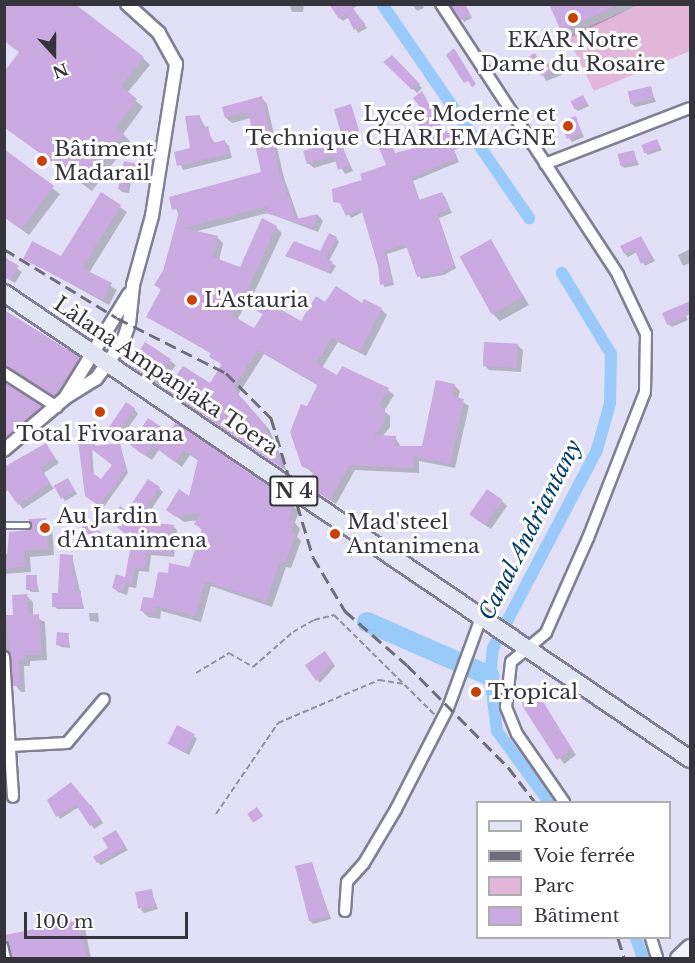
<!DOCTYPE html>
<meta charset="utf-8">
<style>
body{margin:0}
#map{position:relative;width:695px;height:963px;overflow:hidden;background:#e2e0f6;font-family:"Libre Baskerville",serif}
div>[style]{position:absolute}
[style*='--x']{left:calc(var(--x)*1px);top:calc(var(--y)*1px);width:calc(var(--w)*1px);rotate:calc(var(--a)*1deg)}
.green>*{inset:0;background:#e3b7da}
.shadow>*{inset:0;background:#0003;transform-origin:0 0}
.canal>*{height:12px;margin:-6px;padding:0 6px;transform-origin:6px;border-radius:6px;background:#99caf9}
.river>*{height:20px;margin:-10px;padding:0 10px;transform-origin:10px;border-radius:10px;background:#99caf9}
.building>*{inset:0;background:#cbaae1;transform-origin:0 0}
.path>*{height:2px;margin-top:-1px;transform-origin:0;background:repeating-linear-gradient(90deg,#91909f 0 6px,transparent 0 9px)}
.roads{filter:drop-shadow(2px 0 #817f93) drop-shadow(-2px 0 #817f93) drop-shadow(0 2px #817f93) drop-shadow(0 -2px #817f93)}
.service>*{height:5px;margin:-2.5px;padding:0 2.5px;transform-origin:2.5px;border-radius:2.5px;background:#fff}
.minor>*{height:10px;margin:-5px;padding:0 5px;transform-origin:5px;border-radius:5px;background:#fff}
.tertiary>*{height:12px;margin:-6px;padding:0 6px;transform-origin:6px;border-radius:6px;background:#fff}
.secondary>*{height:14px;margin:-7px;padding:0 7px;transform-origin:7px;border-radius:7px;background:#f0f3f9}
.primary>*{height:16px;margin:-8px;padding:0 8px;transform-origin:8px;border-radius:8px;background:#e2e6f4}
.rail>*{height:3px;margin-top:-1.5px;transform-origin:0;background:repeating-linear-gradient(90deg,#6f6d7a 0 12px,transparent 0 18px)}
.dots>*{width:16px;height:16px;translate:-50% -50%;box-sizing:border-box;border:3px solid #fff;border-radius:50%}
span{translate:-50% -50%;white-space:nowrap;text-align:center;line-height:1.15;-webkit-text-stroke:6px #fff;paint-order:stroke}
.shield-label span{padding:2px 4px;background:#fff;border:2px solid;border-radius:4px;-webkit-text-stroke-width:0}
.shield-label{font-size:20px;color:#35343c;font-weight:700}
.poi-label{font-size:21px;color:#35343c}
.right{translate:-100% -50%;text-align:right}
.left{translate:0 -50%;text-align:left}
.street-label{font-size:21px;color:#35343c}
.water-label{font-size:22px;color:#023d67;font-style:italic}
.frame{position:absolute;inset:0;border:6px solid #35343c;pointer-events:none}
.legend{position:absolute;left:476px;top:801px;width:195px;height:138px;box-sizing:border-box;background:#fff;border:2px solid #aeaeb1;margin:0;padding:8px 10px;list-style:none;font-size:18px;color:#35343c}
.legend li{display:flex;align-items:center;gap:12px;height:30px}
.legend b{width:30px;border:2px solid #aeaeb1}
.north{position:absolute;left:24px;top:24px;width:60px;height:60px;-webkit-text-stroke:4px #fff;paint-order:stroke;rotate:159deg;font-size:16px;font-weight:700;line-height:24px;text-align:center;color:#35343c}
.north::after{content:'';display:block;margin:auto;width:21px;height:27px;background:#35343c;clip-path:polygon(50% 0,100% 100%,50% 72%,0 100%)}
.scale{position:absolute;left:24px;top:912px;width:164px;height:27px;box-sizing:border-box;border:3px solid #35343c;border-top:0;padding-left:8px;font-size:18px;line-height:21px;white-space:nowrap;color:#35343c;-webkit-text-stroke:4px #fff;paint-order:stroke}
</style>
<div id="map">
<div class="green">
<div style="clip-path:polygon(641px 4px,690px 5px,690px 51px,594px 91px,567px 36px)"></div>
</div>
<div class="shadow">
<div style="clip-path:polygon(289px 4px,304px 4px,303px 12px,292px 12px)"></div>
<div style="clip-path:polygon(350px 4px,367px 28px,358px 33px,349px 17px,343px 21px,340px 18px)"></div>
<div style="clip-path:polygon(412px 4px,422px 4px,424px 8px,417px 11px)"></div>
<div style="clip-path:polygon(465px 4px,472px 18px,464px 22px,462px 19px)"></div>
<div style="clip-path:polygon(550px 4px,640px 4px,570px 38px)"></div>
<div style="clip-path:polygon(21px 53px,143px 58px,150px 65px,127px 93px,143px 107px,123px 134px,130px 141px,92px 191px,4px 127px)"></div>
<div style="clip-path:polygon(535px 55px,543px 68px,555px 63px,562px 75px,546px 81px,540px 69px,528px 75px,525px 72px)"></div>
<div style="left:391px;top:57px;width:44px;height:7px;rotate:45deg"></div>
<div style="clip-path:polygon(650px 87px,656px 102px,635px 107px,632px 104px)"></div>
<div style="clip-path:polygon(422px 93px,445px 133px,452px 134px,459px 148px,454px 150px,459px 162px,413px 181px,420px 201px,442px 194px,445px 197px,452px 213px,439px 218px,456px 268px,444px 275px,421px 279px,409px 247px,387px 254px,394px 285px,384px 287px,363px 212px,351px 218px,343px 205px,335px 201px,388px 166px,388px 138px,396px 155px,424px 147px,426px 112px)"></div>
<div style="clip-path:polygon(583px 96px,589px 106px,578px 111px,574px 108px)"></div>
<div style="clip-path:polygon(evenodd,262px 98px,267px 104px,284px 178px,299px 220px,318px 215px,323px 221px,318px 232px,268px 213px,194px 232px,217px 237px,223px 243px,219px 261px,241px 269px,276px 227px,282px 233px,253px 295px,302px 323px,326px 304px,381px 309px,387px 315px,366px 356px,338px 342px,322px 368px,337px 377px,388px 390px,394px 395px,384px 411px,390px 416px,390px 427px,382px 437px,395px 437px,401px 447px,423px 448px,454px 385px,460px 391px,458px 399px,469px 406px,455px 468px,419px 461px,419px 473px,355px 470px,336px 504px,308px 485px,314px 474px,304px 466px,307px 408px,319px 386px,264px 354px,238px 395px,269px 429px,287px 471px,168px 390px,210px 385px,223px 366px,212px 354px,148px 317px,162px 291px,156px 285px,164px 272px,179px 215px,171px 198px,263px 173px,251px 118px,232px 123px,226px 118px,262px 98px,246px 304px,264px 315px,255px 330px,237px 320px,246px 304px)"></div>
<div style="clip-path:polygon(350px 106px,358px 135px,346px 138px,343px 135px)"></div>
<div style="clip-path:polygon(199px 116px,215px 144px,224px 141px,229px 146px,232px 158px,183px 170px,176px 153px,192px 149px)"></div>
<div style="clip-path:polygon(575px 117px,584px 137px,572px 142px,569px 138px)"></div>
<div style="clip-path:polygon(657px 140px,662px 150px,648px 155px,645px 152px)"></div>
<div style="clip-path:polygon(340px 142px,353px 171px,345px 174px,337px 161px,314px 168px,308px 163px)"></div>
<div style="clip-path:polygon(4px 151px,60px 194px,29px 235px,4px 217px)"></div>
<div style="clip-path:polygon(633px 152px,639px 165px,624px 168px,621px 165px)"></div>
<div style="clip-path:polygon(137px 166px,137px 183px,131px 182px,129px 193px,122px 192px,119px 189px)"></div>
<div style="clip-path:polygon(101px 194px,127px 212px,89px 273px,117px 290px,109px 305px,24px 258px,62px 258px)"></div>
<div style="clip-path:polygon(336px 238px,339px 242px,329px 261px,336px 266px,331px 274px,287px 256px,321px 252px)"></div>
<div style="clip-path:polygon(641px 238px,655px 261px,645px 266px,637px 252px,628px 257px,625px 254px)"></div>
<div style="clip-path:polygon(490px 241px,529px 305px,500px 321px,493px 314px)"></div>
<div style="clip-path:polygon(690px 249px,690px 263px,683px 266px,678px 255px)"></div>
<div style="clip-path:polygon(4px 260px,22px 272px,15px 283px,4px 277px)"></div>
<div style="clip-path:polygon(4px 310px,84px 364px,60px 400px,15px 371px,4px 373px)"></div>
<div style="clip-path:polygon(683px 310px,688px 320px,672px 327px,668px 324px)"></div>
<div style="clip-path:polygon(146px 344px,176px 365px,160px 386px,136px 369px)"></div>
<div style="clip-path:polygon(517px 345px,523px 350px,521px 372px,489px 370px,484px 365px)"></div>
<div style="clip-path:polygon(4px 384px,46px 413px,4px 451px)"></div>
<div style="clip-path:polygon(134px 409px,138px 414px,120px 439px,108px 429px)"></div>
<div style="clip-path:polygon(148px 420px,299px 510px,295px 523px,300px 529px,297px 537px,301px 541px,291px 568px,286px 567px,272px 607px,211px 586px,201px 622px,161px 611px,160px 619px,148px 617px,142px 611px,154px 600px,169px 575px,190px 568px,203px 531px,196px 524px,199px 520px,184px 522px,167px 509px,190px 498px,199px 461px,190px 455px,182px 467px,159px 450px,152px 460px,138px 451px,132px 445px)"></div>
<div style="clip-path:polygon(evenodd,93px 440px,96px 447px,120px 445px,128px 473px,103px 508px,90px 498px,80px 441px,93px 440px,92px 449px,113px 465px,101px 481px,94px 476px,92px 449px)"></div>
<div style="clip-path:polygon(46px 445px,59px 463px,44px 473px,53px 488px,68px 480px,77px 494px,65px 501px,56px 487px,23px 509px,9px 490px,4px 492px,4px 468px)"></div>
<div style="clip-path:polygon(159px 488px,163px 492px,142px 523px,173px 526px,177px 530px,174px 557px,151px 555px,149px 572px,139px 571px,136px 588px,129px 587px,127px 595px,118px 592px,114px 588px,126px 579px,134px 539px,128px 513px)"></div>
<div style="clip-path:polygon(502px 501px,507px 506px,491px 529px,476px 519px)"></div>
<div style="clip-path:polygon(46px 520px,52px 526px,54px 555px,30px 557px,31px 572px,4px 574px,4px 554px,12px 554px,29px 532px)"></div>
<div style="clip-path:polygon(100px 533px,105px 543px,96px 547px,91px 545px,87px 542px)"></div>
<div style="clip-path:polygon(72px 556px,84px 609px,57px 609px,54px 606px)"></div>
<div style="clip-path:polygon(36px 577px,39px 592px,31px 592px,28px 589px)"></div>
<div style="clip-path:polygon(27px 596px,33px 602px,33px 616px,45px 622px,47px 660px,30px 661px,30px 666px,24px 666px,25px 692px,21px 692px,15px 685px,12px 655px,4px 659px,4px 617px,14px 617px)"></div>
<div style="clip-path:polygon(89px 613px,98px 613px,99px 622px,90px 621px)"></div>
<div style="clip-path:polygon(68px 634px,70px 648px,61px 647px,57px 644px)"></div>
<div style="clip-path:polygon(328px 656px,335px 666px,320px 683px,317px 680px)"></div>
<div style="clip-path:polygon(524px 706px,547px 711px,576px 755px,564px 764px)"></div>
<div style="clip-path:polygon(194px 736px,197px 739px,189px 755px,169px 744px)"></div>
<div style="clip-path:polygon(49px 800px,91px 805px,103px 823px,94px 829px,79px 807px,60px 819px)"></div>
<div style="clip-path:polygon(116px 832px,128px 850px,101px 865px,98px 862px,110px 848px)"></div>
<div style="clip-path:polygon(311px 863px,331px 919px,313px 924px,310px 921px)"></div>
<div style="clip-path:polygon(151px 891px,158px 909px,144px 913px,141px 910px)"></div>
<div style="clip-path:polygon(78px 921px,85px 928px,91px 958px,13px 958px,10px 945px,4px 958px,4px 937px)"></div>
</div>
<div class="canal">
<div style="--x:382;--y:4;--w:260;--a:55.5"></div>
<div style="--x:549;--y:802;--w:88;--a:-126.2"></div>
<div style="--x:497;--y:731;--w:55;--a:-97.3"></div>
<div style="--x:490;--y:676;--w:28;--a:-84"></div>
<div style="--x:493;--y:648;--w:224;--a:-62.3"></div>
<div style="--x:597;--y:450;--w:49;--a:-74.5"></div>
<div style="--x:610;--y:403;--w:49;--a:-88.8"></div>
<div style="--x:611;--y:354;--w:95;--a:-121.2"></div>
<div style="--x:636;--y:938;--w:21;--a:71"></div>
</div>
<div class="river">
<div style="--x:367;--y:622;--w:134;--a:23.7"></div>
</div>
<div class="building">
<div style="clip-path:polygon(4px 4px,75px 4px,144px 57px,121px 86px,137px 99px,116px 127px,124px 133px,84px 185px,4px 127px,4px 72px,19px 52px,4px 41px)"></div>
<div style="clip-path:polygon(329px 4px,360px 4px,353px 9px,365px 24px,354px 30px,346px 14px,339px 19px)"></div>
<div style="clip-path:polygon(450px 4px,465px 4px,470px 15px,460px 20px)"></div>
<div style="clip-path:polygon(549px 4px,619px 4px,561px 31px)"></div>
<div style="clip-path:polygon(454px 48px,476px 84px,472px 87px,468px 81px,464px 83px,446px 55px)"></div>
<div style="left:535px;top:53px;width:13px;height:19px;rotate:61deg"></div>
<div style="clip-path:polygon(392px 55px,420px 84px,412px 90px,383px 62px)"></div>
<div style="left:556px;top:61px;width:10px;height:19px;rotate:73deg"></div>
<div style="left:651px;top:86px;width:13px;height:24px;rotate:77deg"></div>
<div style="clip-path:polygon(422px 91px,444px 132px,449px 130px,457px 144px,452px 147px,457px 159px,411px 178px,419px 200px,442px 192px,450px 209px,437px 214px,454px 265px,441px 273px,417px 277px,406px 245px,384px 251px,392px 282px,380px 285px,378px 265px,361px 209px,346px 216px,340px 203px,333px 202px,332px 189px,362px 180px,360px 174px,386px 165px,376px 141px,388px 136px,395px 153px,422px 146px,419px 142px,424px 139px,415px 116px,424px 112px,413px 98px)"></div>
<div style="left:583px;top:95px;width:9px;height:14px;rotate:63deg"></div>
<div style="clip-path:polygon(evenodd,262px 96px,279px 171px,296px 219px,318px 214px,313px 227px,265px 213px,268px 206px,184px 228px,218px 236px,213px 257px,240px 267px,262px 218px,277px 226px,247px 290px,301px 321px,316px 296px,325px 302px,336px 286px,362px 303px,364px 299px,382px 308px,360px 351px,332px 337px,316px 363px,337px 375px,342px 366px,389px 388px,379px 405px,385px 409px,385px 421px,374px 435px,396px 436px,395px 446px,422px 446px,436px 380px,455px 384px,452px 396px,464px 399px,450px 464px,414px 456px,414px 468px,349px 465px,330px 500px,306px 486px,314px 471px,302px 467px,290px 432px,301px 404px,307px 406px,318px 384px,258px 350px,233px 388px,263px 422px,283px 469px,166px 390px,183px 366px,210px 383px,222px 364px,209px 357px,211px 352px,146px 317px,161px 289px,154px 285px,163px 271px,180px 208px,172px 210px,169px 197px,261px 172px,248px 112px,225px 118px,222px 107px,262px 96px,240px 300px,263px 314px,254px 328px,231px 315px,240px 300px)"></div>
<div style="left:351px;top:104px;width:28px;height:18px;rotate:73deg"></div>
<div style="clip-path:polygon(200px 115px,201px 128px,208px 126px,212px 143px,225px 140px,228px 154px,177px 166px,174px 152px,190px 148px,185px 116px)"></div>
<div style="left:576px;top:116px;width:19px;height:16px;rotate:72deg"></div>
<div style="left:657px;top:139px;width:9px;height:17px;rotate:69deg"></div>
<div style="clip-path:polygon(341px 140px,349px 166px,338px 170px,334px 156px,307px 164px,303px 151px)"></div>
<div style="clip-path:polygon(4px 149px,54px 186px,21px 229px,4px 217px)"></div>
<div style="left:634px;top:150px;width:12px;height:17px;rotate:76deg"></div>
<div style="clip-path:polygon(124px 161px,138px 164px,134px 181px,128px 180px,127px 191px,118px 189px)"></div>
<div style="clip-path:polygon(101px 192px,121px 205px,82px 268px,112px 283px,103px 300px,23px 259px,32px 241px,61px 256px)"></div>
<div style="clip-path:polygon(329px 233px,337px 237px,326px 258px,333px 262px,328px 272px,285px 256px,294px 241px,320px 251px)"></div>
<div style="clip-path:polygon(641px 236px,653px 258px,641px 264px,634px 249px,624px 254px,620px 246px)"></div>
<div style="left:491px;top:239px;width:66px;height:36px;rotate:61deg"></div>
<div style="clip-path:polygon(4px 257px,19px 266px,10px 280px,4px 276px)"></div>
<div style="clip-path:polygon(690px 301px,690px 314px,667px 325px,662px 313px)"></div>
<div style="clip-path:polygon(4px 310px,80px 357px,54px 396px,4px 366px)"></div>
<div style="clip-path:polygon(145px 342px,171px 359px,154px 382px,133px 367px,134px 359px)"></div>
<div style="left:484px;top:342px;width:34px;height:24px;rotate:3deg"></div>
<div style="clip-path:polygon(4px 382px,42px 406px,4px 439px)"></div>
<div style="left:126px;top:402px;width:11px;height:34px;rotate:34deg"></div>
<div style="clip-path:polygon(148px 418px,169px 432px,176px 422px,294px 503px,288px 519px,295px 521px,291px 532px,296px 534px,285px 563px,280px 561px,266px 602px,205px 581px,195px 616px,156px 606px,154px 613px,140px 611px,143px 597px,153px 598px,158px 572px,168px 573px,169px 563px,189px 567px,202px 529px,194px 524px,201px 513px,176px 517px,166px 510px,179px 489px,189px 496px,198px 459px,184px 450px,175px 462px,152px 445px,145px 455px,130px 445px)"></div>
<div style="clip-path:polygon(evenodd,93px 438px,94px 446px,120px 443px,126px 470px,99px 506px,85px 496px,78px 440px,93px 438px,90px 448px,112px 465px,101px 479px,91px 472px,90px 448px)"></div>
<div style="clip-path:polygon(46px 443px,55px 458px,40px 468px,50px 483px,18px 505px,4px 485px,4px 467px)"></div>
<div style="left:68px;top:478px;width:15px;height:16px;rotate:62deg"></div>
<div style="clip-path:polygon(148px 479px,160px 487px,137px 521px,174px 525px,170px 554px,147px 551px,145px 569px,135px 568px,132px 584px,126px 583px,123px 592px,112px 588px,116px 574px,125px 577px,132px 539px,117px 527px,121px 522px,113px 516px,120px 506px,127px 511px)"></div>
<div style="left:487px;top:489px;width:19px;height:31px;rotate:35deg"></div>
<div style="clip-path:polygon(46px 518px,48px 549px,24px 551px,25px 567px,6px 568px,9px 532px,28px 530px,32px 524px,28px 519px)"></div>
<div style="clip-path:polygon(88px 525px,101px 532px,102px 539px,93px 545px,86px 543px,82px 526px)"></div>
<div style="clip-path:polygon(60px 554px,73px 555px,72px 575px,76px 576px,75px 591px,81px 591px,81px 607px,52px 607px,52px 593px,58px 593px)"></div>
<div style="left:26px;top:575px;width:11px;height:15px"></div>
<div style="clip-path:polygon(27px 594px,28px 615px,39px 614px,42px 655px,24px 655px,24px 660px,18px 660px,20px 686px,13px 686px,6px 615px,13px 615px,12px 595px)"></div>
<div style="left:57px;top:632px;width:12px;height:13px;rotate:5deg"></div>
<div style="clip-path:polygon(325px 651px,332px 662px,316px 681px,305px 665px)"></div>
<div style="clip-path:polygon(530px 694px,544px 703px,572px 749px,557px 760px,523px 707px,522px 700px)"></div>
<div style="left:177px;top:725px;width:20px;height:21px;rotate:27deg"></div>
<div style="clip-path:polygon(71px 782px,101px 819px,90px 826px,76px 805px,56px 817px,47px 800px)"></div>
<div style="left:257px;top:807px;width:11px;height:12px;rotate:56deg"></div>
<div style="clip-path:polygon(116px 830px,126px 847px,97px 863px,93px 857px,108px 848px,102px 838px)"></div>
<div style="clip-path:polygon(312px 862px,329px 916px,309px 921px,295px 866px)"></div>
<div style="left:152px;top:889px;width:17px;height:17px;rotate:80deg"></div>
<div style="clip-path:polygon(79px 920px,87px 958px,12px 958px,5px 935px)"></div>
</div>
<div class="path">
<div style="--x:196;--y:673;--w:39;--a:-31"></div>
<div style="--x:229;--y:653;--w:28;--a:30"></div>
<div style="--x:253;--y:667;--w:53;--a:-41.2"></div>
<div style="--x:293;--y:632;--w:24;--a:-30"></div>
<div style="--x:314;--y:620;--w:21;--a:-14"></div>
<div style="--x:334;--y:615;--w:141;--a:44.7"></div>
<div style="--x:216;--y:814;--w:110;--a:-55.7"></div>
<div style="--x:278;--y:723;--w:110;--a:-23.1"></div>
<div style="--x:379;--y:680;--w:24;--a:9"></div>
</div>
<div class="roads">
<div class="service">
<div style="--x:4;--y:525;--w:23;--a:0"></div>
<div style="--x:4;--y:945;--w:13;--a:77"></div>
</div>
<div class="minor">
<div style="--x:441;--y:4;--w:324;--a:56.8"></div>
<div style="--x:618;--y:275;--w:65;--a:64.6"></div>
<div style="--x:646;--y:334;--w:58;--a:91"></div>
<div style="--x:645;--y:392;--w:157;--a:111.3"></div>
<div style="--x:588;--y:538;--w:104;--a:113.9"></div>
<div style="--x:546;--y:633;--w:45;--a:140.4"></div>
<div style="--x:511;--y:662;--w:45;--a:96.3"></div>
<div style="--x:506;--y:707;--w:29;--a:68"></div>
<div style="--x:517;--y:734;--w:83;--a:55.3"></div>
<div style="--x:545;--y:164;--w:155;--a:-21.1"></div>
<div style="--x:4;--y:373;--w:63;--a:32.7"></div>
<div style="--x:4;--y:657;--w:140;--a:86.3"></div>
<div style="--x:10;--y:746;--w:57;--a:-3"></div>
<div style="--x:67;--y:743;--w:57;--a:-49.9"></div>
<div style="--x:345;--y:911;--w:29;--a:-86"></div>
<div style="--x:347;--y:882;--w:25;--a:-48"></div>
<div style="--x:364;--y:863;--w:63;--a:-59.3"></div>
<div style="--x:396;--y:809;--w:114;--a:-62.8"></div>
<div style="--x:448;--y:708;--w:96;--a:-69.9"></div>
<div style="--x:651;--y:938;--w:21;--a:73"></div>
</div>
<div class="tertiary">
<div style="--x:65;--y:398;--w:122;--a:-58.4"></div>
<div style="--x:4;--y:450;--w:80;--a:-40.4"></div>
<div style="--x:65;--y:398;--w:36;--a:-32"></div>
<div style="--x:96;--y:379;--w:47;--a:-54.6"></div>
<div style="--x:123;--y:341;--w:18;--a:-71"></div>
<div style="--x:129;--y:324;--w:39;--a:-84"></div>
<div style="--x:133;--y:285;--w:72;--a:-74.6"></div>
<div style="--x:152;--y:216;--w:154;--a:-81"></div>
<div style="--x:176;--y:64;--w:35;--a:-119"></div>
<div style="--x:159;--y:33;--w:43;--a:-137.8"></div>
</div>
<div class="secondary">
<div style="--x:678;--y:958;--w:16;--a:-43"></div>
</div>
<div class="primary">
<div style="--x:4;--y:293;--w:829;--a:34.19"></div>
</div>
</div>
<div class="rail">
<div style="--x:4;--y:249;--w:132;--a:31.4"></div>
<div style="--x:117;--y:318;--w:122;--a:26.8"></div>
<div style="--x:226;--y:373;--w:64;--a:45"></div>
<div style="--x:271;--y:418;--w:145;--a:73.2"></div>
<div style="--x:313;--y:557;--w:63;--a:59.3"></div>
<div style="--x:345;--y:611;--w:82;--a:41.1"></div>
<div style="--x:407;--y:665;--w:144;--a:45.3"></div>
<div style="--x:508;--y:767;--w:44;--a:52.4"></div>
<div style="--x:618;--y:938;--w:21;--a:73"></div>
</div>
<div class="dots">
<div style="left:573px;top:18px;background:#c84108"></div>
<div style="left:568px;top:126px;background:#c84108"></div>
<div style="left:42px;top:161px;background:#c84108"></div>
<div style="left:192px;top:300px;background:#c84108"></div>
<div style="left:100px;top:412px;background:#c84108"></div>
<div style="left:45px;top:528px;background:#c84108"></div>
<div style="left:335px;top:534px;background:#c84108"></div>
<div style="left:476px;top:692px;background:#c84108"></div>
</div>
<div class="shield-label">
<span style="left:294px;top:491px">N 4</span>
</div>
<div class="poi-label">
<span style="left:573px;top:52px">EKAR Notre<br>Dame du Rosaire</span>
<span class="right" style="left:556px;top:126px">Lycée Moderne et<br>Technique CHARLEMAGNE</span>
<span class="left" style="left:54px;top:161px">Bâtiment<br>Madarail</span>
<span class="left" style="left:204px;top:300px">L'Astauria</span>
<span style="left:100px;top:434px">Total Fivoarana</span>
<span class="left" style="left:57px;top:528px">Au Jardin<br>d'Antanimena</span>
<span class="left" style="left:347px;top:534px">Mad'steel<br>Antanimena</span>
<span class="left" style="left:488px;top:692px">Tropical</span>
</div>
<div class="street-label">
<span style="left:166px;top:376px;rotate:34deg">Làlana Ampanjaka Toera</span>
</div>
<div class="water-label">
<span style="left:530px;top:530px;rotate:-63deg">Canal Andriantany</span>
</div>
<div class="frame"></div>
<ul class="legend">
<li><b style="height:8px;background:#e2e6f4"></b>Route</li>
<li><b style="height:8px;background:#6f6d7a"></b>Voie ferrée</li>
<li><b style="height:16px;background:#e3b7da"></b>Parc</li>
<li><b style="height:16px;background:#cbaae1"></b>Bâtiment</li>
</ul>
<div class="north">N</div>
<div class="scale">100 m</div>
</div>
